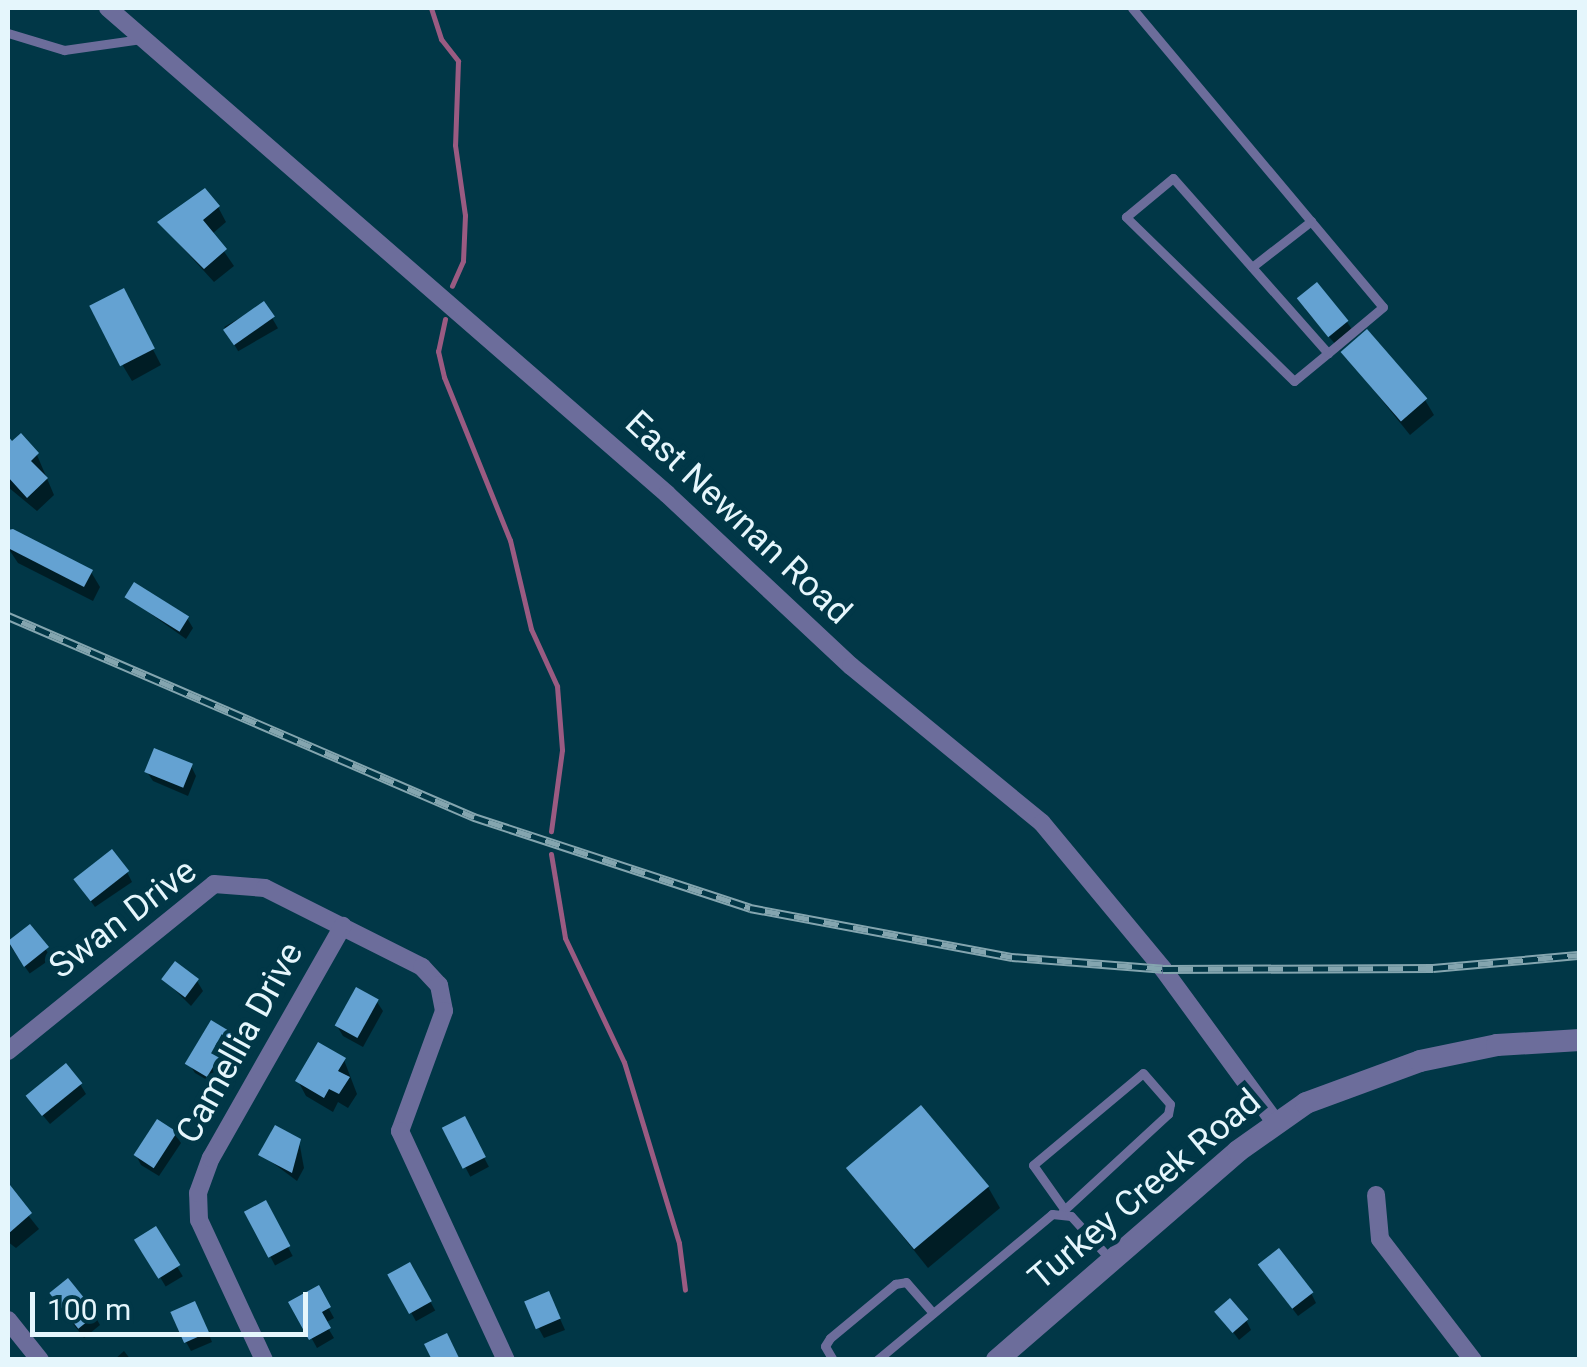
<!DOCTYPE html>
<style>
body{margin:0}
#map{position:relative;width:1587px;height:1367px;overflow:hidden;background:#013747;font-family:Roboto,sans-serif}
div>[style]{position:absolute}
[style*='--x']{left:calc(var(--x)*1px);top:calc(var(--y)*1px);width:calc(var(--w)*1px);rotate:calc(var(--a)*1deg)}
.shadow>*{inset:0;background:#0007;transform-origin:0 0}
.stream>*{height:5px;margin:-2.5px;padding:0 2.5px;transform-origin:2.5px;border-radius:2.5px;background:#9a5b82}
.building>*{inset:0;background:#64a2d2;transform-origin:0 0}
.service>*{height:9px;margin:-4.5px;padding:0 4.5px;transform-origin:4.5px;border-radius:4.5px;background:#6c6d9b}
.minor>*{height:18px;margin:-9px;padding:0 9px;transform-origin:9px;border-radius:9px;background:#6c6d9b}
.tertiary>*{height:22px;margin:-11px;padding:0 11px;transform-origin:11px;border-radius:11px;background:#6c6d9b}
.rail>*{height:9px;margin-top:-4.5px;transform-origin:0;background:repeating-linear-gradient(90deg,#013747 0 15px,#84a5af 0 30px);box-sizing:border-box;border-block:2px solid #84a5af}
span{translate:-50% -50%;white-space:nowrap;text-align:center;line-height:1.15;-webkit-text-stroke:10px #013747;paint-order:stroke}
.street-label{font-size:35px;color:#e5f6fc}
.frame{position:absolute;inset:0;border:10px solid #e5f6fc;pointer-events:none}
.scale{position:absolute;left:30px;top:1292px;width:278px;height:45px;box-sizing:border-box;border:5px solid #e5f6fc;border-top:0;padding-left:12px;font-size:30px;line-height:35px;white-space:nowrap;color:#e5f6fc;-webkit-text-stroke:8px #013747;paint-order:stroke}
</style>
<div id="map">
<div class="shadow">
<div style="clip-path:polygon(218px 207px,226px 222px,212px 234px,234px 266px,214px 282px,160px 223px)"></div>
<div style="left:264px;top:304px;width:28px;height:46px;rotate:60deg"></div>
<div style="clip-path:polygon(131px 307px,161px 365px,132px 381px,123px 366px)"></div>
<div style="clip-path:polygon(1305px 309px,1347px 322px,1353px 331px,1336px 345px)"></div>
<div style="clip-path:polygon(1343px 352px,1425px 400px,1434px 415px,1410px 435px)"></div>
<div style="clip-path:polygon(20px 437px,37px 455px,54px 495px,37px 511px,8px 487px,8px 439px,12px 444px)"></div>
<div style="clip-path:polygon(8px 532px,91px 572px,100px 587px,93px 601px,18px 563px,8px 548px)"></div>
<div style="clip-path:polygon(127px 597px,187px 618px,193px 628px,186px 639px)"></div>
<div style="clip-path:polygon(191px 766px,196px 776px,188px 796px,153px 781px,147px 772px)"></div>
<div style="clip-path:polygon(127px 872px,132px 882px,95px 907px,82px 889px)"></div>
<div style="left:30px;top:927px;width:38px;height:27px;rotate:55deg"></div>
<div style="clip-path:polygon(164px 979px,197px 981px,203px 991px,191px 1006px)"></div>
<div style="clip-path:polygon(377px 1002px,383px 1011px,363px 1047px,343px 1036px,337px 1026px)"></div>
<div style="clip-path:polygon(231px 1034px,237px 1044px,214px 1084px,195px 1073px,189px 1064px)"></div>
<div style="clip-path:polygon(344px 1060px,357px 1094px,348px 1108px,338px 1102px,333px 1112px,306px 1096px,298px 1081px)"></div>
<div style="clip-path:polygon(80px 1084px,86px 1094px,50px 1124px,35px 1106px)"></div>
<div style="left:464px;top:1120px;width:53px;height:21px;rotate:62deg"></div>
<div style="clip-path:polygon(175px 1134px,181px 1143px,159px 1176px,141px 1165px,136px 1155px)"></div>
<div style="clip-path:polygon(299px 1141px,304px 1168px,297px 1181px,261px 1154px)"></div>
<div style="clip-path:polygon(849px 1169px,988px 1187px,1000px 1208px,928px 1268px)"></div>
<div style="clip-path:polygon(8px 1190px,39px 1229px,16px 1248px,8px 1242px)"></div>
<div style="left:265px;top:1204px;width:59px;height:20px;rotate:62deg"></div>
<div style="left:155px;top:1230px;width:54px;height:20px;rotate:59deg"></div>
<div style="left:410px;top:1265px;width:52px;height:22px;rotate:61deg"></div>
<div style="clip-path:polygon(1266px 1274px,1311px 1293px,1316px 1303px,1298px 1316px)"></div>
<div style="clip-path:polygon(318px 1289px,334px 1318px,325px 1323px,334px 1338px,317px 1348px,292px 1303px)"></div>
<div style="clip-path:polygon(57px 1303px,95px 1316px,100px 1325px,84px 1338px)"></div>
<div style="clip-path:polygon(553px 1303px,565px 1330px,544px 1338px,539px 1329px)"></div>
<div style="clip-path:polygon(1218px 1312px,1246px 1320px,1251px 1330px,1239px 1340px)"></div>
<div style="clip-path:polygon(200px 1313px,212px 1342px,191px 1351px,186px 1342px)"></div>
<div style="clip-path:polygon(124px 1351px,131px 1360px,114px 1360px)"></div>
</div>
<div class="stream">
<div style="--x:431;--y:8;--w:33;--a:72"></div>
<div style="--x:441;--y:39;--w:28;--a:52"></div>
<div style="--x:458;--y:61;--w:84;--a:92"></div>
<div style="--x:455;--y:145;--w:71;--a:81.9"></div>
<div style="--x:465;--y:215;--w:46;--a:92.5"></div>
<div style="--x:463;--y:261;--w:27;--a:114"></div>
<div style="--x:445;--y:319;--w:33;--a:102"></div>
<div style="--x:438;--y:351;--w:27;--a:77"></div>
<div style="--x:444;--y:377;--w:176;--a:68"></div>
<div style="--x:510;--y:540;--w:91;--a:76.7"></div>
<div style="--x:531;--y:629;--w:63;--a:65.5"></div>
<div style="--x:557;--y:686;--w:64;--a:85.5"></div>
<div style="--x:562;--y:750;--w:82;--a:97.7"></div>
<div style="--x:551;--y:854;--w:85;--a:80.5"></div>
<div style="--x:565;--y:938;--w:137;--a:64.6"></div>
<div style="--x:624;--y:1062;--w:189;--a:73.1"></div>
<div style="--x:679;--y:1243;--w:47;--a:82.7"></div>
</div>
<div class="building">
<div style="clip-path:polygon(205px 188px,220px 206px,203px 220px,227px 249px,204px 269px,157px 222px)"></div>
<div style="left:1317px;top:282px;width:50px;height:26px;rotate:51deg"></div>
<div style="left:124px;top:288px;width:68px;height:39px;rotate:63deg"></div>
<div style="left:264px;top:301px;width:19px;height:50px;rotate:55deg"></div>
<div style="left:1367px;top:329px;width:92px;height:35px;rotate:49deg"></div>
<div style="clip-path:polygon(21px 433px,39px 453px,31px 461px,48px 478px,27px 498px,8px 477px,8px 436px,12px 441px)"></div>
<div style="clip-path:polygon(13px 529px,93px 570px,84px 587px,8px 548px,8px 530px)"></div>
<div style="left:134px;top:582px;width:65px;height:18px;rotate:32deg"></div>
<div style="left:154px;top:748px;width:42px;height:26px;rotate:22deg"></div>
<div style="left:112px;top:849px;width:28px;height:49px;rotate:52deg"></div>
<div style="clip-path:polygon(30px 924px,49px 947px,24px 967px,8px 941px)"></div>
<div style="left:175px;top:961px;width:30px;height:23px;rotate:37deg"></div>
<div style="left:356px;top:987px;width:26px;height:44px;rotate:29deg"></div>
<div style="left:211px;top:1020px;width:26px;height:51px;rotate:31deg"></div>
<div style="clip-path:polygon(318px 1042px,346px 1058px,338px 1071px,350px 1077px,339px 1094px,329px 1089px,324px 1098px,295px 1081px)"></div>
<div style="left:66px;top:1063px;width:26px;height:52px;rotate:51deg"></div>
<div style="left:921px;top:1105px;width:106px;height:98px;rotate:50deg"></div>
<div style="left:465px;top:1116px;width:46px;height:26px;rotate:63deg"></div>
<div style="left:157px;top:1119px;width:24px;height:43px;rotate:33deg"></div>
<div style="clip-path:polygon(275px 1125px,301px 1139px,292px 1173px,258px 1155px)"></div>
<div style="clip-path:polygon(10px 1185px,32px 1213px,8px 1234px,8px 1187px)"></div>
<div style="left:266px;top:1200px;width:52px;height:25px;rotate:62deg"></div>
<div style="left:156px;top:1226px;width:46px;height:26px;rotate:58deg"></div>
<div style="left:1279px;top:1248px;width:56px;height:27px;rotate:52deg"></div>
<div style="left:410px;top:1262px;width:45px;height:26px;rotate:61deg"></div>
<div style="left:68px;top:1278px;width:46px;height:24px;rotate:51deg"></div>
<div style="clip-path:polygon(319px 1285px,331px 1307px,322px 1312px,331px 1328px,309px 1340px,288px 1302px)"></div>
<div style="left:549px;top:1291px;width:30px;height:27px;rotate:67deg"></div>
<div style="left:1230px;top:1298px;width:28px;height:21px;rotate:49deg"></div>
<div style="left:195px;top:1301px;width:34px;height:27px;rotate:66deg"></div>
<div style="clip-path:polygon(447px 1333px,460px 1360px,432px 1360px,424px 1344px)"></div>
</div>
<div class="service">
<div style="--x:1132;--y:8;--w:390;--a:50"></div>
<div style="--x:1383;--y:307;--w:72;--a:140.1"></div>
<div style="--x:1328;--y:353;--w:44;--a:140.5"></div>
<div style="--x:1294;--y:381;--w:235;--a:-135.7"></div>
<div style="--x:1126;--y:217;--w:61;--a:-39.7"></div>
<div style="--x:1173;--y:178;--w:234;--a:48.5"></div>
<div style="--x:8;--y:33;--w:59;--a:16.9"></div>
<div style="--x:64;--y:50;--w:78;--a:-8.1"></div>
<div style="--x:1252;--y:267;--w:75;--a:-37.9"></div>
<div style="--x:1062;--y:1206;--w:50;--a:-125.3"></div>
<div style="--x:1033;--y:1165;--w:143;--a:-39.9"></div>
<div style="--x:1143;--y:1073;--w:41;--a:48.9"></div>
<div style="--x:1170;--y:1104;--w:10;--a:101"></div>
<div style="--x:1168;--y:1114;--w:143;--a:137.3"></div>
<div style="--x:833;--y:1360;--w:16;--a:-120"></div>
<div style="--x:825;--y:1346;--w:9;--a:-58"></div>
<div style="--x:830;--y:1338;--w:85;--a:-39.7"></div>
<div style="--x:895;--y:1284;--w:11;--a:-10"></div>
<div style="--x:906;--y:1282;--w:41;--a:48.9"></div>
<div style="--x:877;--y:1360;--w:228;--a:-39.8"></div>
<div style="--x:1052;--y:1214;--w:19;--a:6"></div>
<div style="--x:1071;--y:1216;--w:58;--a:47.8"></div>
</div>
<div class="minor">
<div style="--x:108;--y:8;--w:741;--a:41"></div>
<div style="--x:667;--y:494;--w:252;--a:43.1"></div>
<div style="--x:851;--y:666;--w:247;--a:39.4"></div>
<div style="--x:1042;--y:823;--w:190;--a:50.3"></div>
<div style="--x:1163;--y:969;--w:190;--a:53.8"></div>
<div style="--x:8;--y:1051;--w:265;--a:-39"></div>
<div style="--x:214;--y:884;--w:51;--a:4.5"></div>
<div style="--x:265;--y:888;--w:176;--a:26.7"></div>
<div style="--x:422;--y:967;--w:25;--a:47"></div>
<div style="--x:439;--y:985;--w:26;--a:79"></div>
<div style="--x:444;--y:1011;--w:128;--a:110.1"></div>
<div style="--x:400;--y:1131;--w:252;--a:65.2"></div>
<div style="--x:1376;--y:1195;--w:44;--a:84.8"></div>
<div style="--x:1380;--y:1239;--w:153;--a:52.5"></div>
<div style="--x:8;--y:1320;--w:51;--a:51.3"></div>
<div style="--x:264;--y:1360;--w:154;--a:-114.9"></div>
<div style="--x:199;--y:1220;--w:27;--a:-92"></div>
<div style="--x:198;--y:1193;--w:37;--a:-70"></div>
<div style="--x:211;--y:1158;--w:267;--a:-60.4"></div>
</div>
<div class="tertiary">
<div style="--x:997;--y:1360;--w:319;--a:-40.9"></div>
<div style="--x:1238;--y:1151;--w:83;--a:-35.2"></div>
<div style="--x:1306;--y:1103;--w:121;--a:-20.2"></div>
<div style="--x:1420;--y:1061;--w:79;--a:-11.7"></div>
<div style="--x:1497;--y:1045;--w:83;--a:-3.4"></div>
</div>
<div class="rail">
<div style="--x:8;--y:616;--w:508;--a:23.33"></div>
<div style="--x:474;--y:817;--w:291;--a:18.2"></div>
<div style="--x:750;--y:908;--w:267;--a:10.6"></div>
<div style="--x:1012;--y:957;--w:151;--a:4.5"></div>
<div style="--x:1163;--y:969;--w:270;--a:-0.2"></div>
<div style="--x:1433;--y:968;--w:148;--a:-5.1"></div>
</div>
<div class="street-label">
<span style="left:738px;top:518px;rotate:43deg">East Newnan Road</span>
<span style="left:123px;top:919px;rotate:-37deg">Swan Drive</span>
<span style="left:240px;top:1043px;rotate:-61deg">Camellia Drive</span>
<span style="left:1145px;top:1190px;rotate:-40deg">Turkey Creek Road</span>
</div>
<div class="frame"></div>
<div class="scale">100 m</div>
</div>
